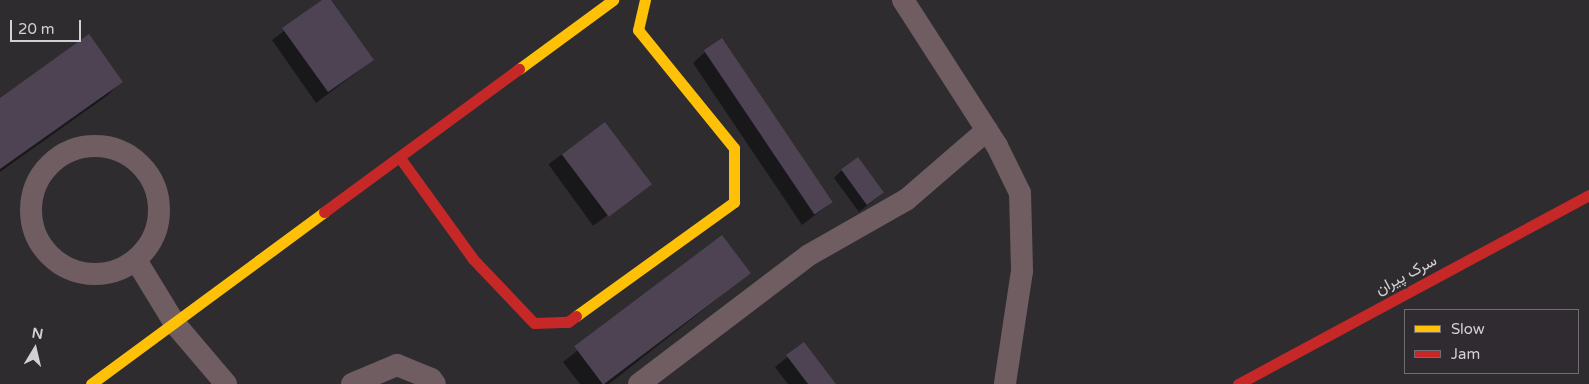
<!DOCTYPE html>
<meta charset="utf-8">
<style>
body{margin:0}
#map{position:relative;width:1589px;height:384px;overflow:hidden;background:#2e2c2f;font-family:"Varela Round",Vazirmatn,sans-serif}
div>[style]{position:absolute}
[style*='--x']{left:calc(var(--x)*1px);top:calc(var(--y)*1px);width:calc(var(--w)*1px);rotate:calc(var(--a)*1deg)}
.shadow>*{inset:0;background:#0007;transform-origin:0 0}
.building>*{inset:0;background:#4e4353;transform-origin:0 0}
.street>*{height:22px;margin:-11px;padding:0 11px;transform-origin:11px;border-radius:11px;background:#6f5d62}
.street>.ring{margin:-11px;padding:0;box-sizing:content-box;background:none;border:22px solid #6f5d62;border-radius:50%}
.slow>*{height:11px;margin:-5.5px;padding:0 5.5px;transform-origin:5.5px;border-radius:5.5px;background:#ffc107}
.jam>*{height:11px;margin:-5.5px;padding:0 5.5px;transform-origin:5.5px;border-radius:5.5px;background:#c62828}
span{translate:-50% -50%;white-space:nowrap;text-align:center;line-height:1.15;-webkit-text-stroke:4px #2f2b30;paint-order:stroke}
.street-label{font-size:16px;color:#d3d0d4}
.legend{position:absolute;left:1404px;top:309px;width:175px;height:65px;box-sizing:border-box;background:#2f2b30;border:1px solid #716d72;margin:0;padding:6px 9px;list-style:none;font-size:15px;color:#d3d0d4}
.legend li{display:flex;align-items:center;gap:10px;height:25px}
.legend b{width:25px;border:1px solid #716d72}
.north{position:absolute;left:10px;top:324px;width:50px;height:50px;-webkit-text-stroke:4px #2f2b30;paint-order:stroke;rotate:9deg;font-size:14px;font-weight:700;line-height:20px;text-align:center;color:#d3d0d4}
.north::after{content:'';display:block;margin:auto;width:18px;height:22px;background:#d3d0d4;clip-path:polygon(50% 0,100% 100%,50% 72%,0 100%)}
.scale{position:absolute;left:10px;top:20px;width:71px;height:22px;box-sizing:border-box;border:2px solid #d3d0d4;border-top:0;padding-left:6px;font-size:15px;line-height:18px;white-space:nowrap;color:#d3d0d4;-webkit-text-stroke:4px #2f2b30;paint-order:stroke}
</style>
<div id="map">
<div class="shadow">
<div style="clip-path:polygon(324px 0,330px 0,373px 60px,316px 103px,272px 40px)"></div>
<div style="clip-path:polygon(705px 52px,831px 203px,802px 225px,693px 63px)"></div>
<div style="clip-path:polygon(121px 81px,108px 95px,0 172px,0 99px)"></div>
<div style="left:605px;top:123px;width:76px;height:70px;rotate:54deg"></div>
<div style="clip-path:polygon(842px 170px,883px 193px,859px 212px,834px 178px)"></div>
<div style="clip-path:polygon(722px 237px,750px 273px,609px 384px,580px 384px,563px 362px)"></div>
<div style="clip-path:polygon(804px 344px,834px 384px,788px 384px,775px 367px)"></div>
</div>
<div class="building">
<div style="clip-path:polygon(322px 0,331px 0,374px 60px,328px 92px,282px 28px)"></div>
<div style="clip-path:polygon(89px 34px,123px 82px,0 169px,0 98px)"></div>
<div style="left:722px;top:38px;width:198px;height:22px;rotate:56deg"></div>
<div style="left:605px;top:122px;width:78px;height:54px;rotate:53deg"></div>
<div style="left:858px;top:157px;width:44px;height:21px;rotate:54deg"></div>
<div style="left:722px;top:235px;width:48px;height:185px;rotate:53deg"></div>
<div style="clip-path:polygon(804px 342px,836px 384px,808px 384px,786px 355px)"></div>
</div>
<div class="street">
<div style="--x:903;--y:0;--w:174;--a:57.2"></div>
<div style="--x:997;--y:146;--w:52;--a:63.9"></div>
<div style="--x:1020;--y:193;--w:78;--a:88.5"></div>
<div style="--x:1022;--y:271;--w:114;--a:98.6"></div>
<div class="ring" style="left:31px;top:146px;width:106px;height:106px"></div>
<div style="--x:136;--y:260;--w:75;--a:58.6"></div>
<div style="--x:175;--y:324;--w:79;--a:49.6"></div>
<div style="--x:352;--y:384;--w:49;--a:-22.9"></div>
<div style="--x:397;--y:365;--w:37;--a:22"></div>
<div style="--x:431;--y:379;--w:6;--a:51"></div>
<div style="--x:639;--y:384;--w:213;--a:-37.2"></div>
<div style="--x:809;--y:255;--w:112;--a:-29.6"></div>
<div style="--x:906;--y:200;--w:107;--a:-40.8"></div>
</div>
<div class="slow">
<div style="--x:519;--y:69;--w:117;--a:-36.3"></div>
<div style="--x:576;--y:316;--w:195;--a:-35.8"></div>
<div style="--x:734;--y:202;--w:54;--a:-90"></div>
<div style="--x:734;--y:148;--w:152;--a:-129.1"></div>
<div style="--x:638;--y:30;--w:31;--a:-77"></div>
<div style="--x:91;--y:384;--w:290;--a:-36.4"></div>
</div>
<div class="jam">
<div style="--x:400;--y:158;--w:125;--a:54.1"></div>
<div style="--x:473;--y:259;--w:88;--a:46.4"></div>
<div style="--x:534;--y:323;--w:34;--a:-2"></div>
<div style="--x:568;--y:322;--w:10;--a:-37"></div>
<div style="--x:324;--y:212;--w:242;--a:-36.3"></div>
<div style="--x:1238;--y:384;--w:399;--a:-28.3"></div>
</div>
<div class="street-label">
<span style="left:1406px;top:275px;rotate:-28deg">سرک پیران</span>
</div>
<ul class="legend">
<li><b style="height:6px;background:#ffc107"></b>Slow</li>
<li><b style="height:6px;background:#c62828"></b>Jam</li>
</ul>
<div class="north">N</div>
<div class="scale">20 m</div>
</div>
